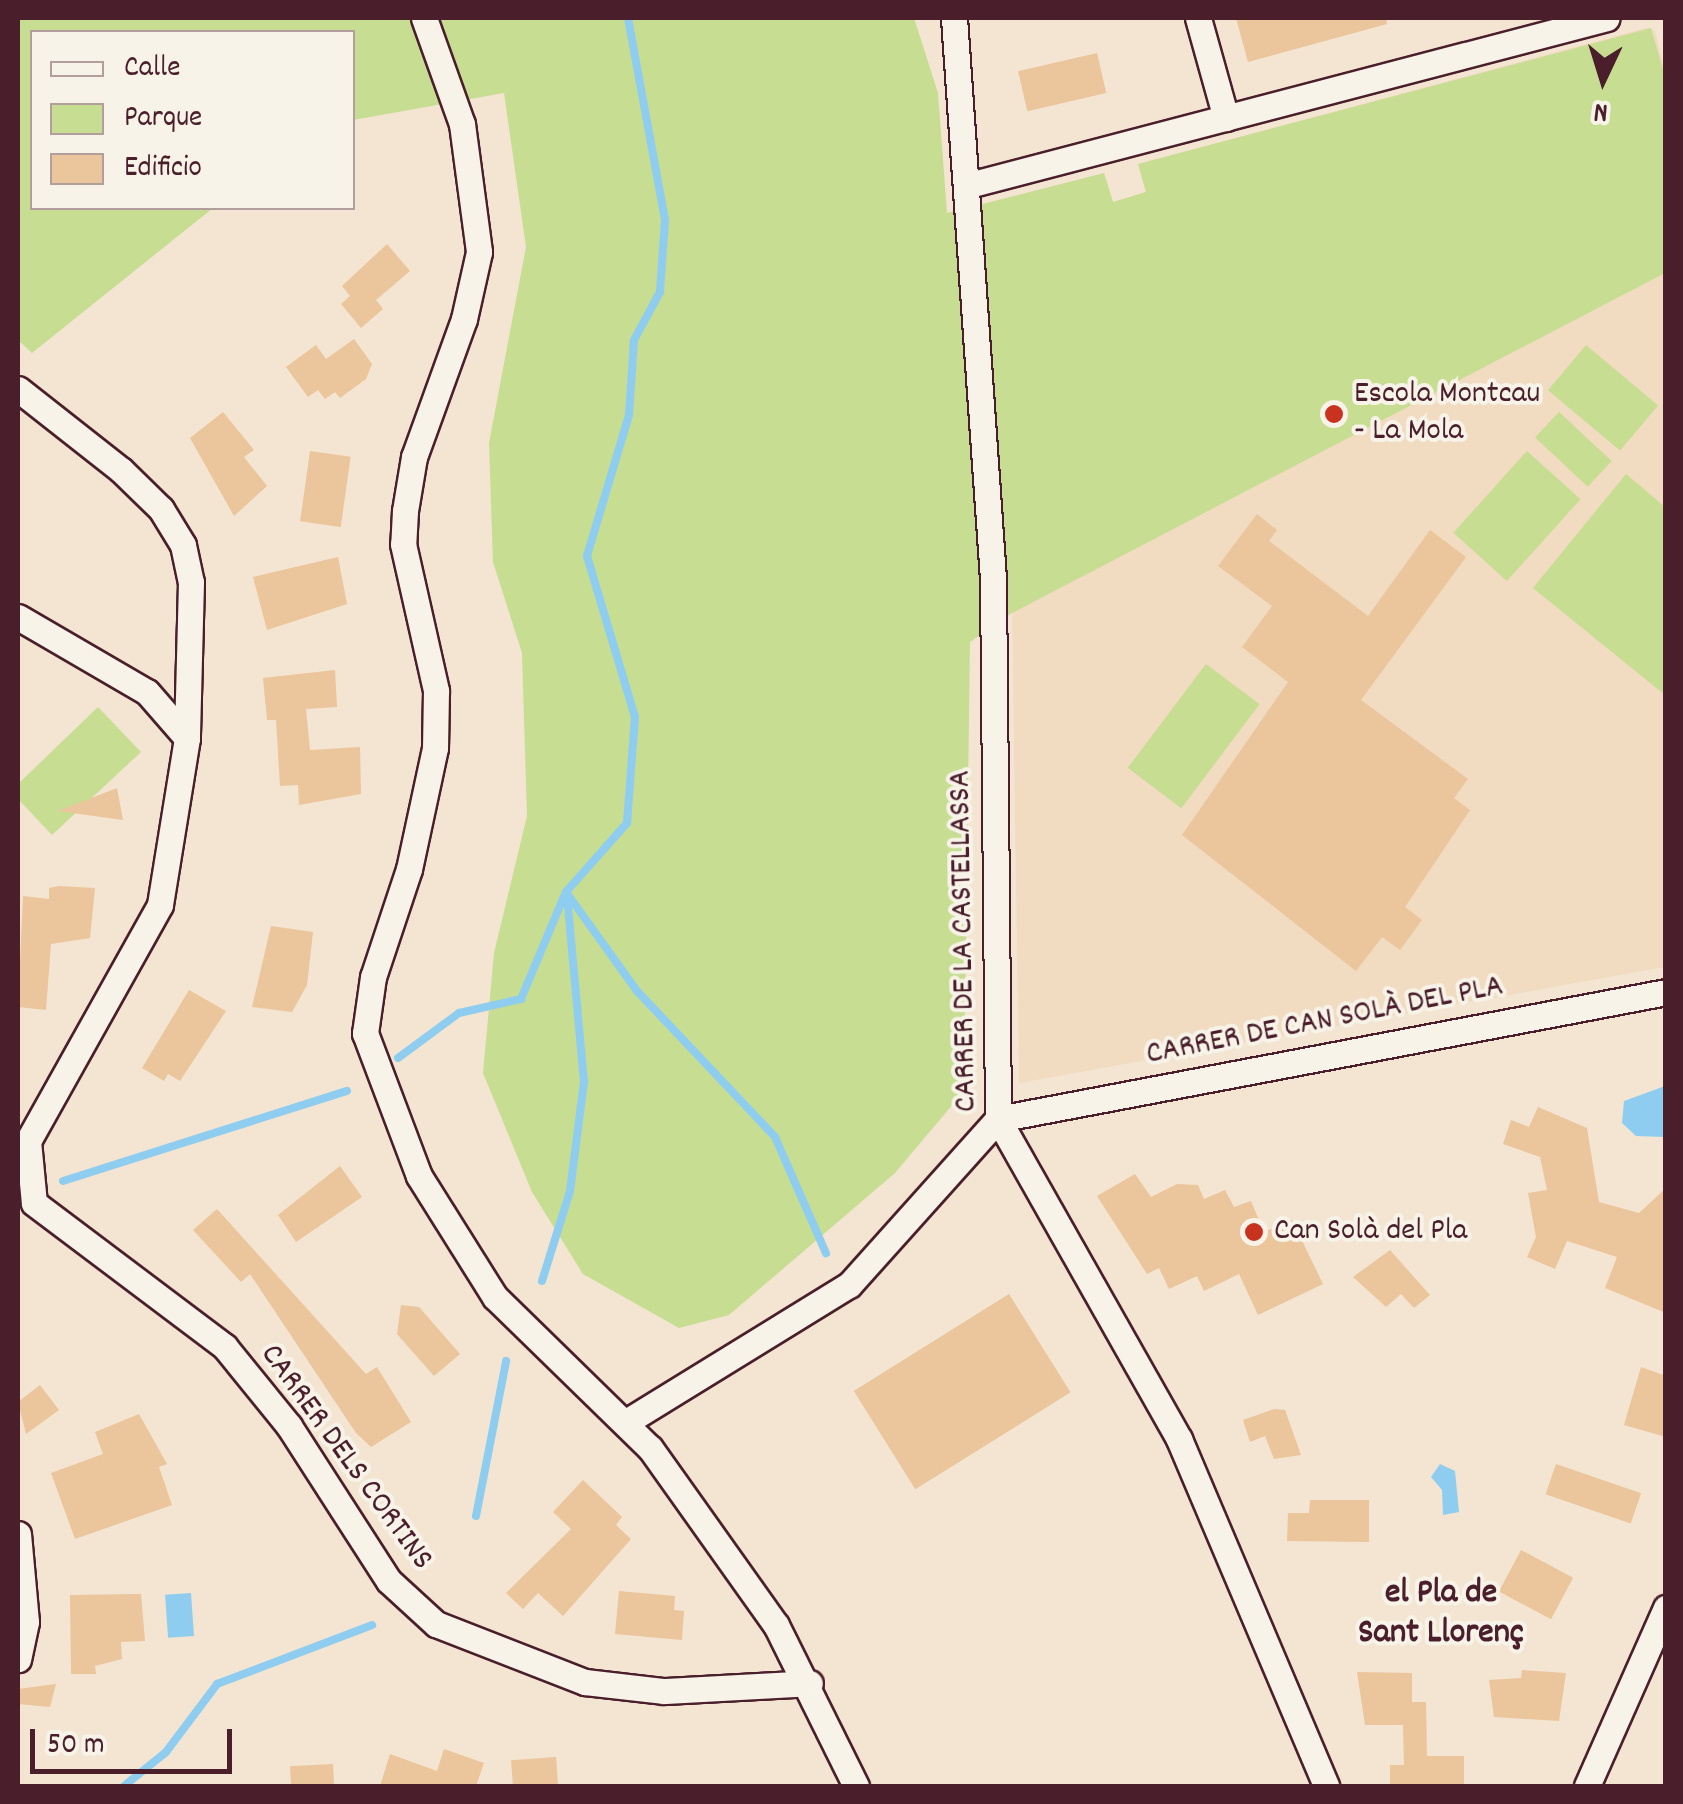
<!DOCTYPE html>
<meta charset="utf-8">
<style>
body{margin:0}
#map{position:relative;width:1683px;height:1804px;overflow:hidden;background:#f3e5d1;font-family:Dekko,sans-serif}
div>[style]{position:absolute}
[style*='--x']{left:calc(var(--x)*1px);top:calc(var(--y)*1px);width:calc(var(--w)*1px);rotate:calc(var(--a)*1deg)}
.built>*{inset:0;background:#f1dbc1}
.green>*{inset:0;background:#c6dd92;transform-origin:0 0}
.water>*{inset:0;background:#8fcdf0;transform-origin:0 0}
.stream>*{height:8px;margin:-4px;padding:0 4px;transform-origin:4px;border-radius:4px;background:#8fcdf0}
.building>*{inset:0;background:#ebc59b;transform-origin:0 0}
.roads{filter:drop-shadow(2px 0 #4a1f2b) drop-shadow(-2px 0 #4a1f2b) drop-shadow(0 2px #4a1f2b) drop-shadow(0 -2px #4a1f2b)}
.street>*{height:25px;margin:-12.5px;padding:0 12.5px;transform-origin:12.5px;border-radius:12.5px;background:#f7f3e8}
.dots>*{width:28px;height:28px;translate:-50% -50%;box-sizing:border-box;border:5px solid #f7f3e8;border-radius:50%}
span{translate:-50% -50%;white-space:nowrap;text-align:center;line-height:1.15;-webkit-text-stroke:8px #f7f3e8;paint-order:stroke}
.poi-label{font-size:32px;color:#4a1f2b}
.left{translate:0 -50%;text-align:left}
.street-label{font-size:32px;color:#4a1f2b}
.neighbourhood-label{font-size:35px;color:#4a1f2b;font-weight:700}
.frame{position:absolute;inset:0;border:20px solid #4a1f2b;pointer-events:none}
.legend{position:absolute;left:30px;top:30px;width:325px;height:180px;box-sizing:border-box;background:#f7f3e8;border:2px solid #b29e9c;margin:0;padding:12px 18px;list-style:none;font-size:30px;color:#4a1f2b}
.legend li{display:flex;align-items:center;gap:20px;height:50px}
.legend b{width:50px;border:2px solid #b29e9c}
.north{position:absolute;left:1553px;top:30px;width:100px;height:100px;-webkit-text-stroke:8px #f7f3e8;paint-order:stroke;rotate:184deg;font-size:28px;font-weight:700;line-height:40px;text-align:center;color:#4a1f2b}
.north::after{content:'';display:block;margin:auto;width:35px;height:45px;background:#4a1f2b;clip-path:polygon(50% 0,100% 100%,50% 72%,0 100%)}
.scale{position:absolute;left:30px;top:1729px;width:202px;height:45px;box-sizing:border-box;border:5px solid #4a1f2b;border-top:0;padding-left:12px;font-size:30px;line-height:35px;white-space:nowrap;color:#4a1f2b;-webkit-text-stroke:8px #f7f3e8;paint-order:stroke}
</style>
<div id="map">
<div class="built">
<div style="clip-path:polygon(1646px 28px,1655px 31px,1666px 76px,1665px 967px,1019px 1083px,1012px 613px,991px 215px,1104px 173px,1113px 202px,1146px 192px,1138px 164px)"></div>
</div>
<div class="green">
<div style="clip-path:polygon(18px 18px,914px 18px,938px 93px,947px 213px,1104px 173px,1113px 202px,1146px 192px,1138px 164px,1651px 28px,1665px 76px,1665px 273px,1012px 613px,970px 642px,964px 1091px,895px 1173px,729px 1315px,679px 1328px,583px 1274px,532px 1192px,483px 1073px,494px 953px,527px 816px,522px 653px,493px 562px,489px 443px,526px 247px,504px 93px,353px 120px,352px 32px,32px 32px,32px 208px,213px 208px,32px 353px,18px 340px)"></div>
<div style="left:1586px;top:345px;width:94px;height:59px;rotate:40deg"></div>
<div style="left:1559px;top:412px;width:72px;height:35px;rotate:43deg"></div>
<div style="left:1527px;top:451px;width:72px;height:110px;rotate:42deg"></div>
<div style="clip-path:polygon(1626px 474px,1665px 507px,1665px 695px,1533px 588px)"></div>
<div style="left:1206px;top:664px;width:67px;height:130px;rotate:37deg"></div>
<div style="clip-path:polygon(98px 707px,141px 752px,52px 835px,18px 799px,18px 784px)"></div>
</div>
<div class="water">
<div style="clip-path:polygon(1665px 1086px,1665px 1137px,1636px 1136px,1622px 1123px,1624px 1101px)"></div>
<div style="clip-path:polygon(1440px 1464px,1455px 1471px,1459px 1512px,1443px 1515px,1442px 1490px,1431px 1477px)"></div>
<div style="left:191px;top:1593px;width:43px;height:26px;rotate:86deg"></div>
</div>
<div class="stream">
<div style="--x:628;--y:18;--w:205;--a:79.6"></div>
<div style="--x:665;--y:220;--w:72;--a:94"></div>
<div style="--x:660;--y:292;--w:55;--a:118.4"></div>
<div style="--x:634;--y:340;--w:75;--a:93.8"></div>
<div style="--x:629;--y:415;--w:147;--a:106.6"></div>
<div style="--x:587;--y:556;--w:168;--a:73.4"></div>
<div style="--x:635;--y:717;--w:106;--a:94.3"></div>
<div style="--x:627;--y:823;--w:92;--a:131.5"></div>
<div style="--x:566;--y:892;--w:122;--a:54.4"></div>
<div style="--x:637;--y:991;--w:201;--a:46.6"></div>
<div style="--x:775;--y:1137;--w:127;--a:66.3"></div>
<div style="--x:398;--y:1058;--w:76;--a:-36.4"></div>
<div style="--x:459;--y:1013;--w:64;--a:-12.7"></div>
<div style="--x:521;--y:999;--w:112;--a:-67.3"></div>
<div style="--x:63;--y:1181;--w:298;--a:-17.6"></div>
<div style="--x:542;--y:1281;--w:94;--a:-72.7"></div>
<div style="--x:570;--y:1191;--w:110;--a:-82.7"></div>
<div style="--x:584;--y:1082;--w:187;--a:-95.2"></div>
<div style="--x:476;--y:1516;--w:158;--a:-79"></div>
<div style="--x:124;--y:1786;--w:54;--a:-39"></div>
<div style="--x:166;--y:1752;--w:85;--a:-53.1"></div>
<div style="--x:217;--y:1684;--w:166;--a:-20.8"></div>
</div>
<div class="building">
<div style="clip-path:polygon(1236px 18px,1386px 18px,1387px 24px,1248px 62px)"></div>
<div style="left:1097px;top:53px;width:41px;height:81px;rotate:77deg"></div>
<div style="clip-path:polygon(387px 244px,410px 271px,376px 300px,383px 309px,361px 328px,341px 304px,350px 296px,342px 286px)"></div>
<div style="clip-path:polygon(354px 339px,372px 364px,366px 379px,340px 398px,335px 392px,325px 399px,318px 390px,308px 397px,286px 367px,316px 345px,326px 359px)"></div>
<div style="clip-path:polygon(223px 412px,254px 450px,244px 457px,267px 486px,234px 516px,190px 438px)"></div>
<div style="left:310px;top:451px;width:41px;height:71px;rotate:8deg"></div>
<div style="clip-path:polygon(1257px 514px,1277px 530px,1269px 541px,1368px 616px,1430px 530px,1466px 557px,1361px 700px,1468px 779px,1454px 798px,1470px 810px,1405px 907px,1422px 920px,1400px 950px,1382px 937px,1356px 971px,1182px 835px,1288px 682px,1242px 647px,1272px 606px,1218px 566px)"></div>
<div style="clip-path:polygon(338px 557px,347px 604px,267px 630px,253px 577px)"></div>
<div style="clip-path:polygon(335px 670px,337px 707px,306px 709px,310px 750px,360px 747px,361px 794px,299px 805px,298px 785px,280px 786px,276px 720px,267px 720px,263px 678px)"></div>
<div style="clip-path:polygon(117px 788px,123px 820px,58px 811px)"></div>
<div style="clip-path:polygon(59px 886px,95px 888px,90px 938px,51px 944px,46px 1010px,18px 1007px,23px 896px,49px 899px,49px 888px)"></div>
<div style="clip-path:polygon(271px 926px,313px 932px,307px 985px,292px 1012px,252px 1007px)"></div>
<div style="clip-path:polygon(189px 990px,226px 1011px,180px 1081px,168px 1074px,164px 1081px,142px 1068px)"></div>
<div style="clip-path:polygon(1538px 1107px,1587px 1128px,1599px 1202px,1639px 1213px,1666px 1188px,1666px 1313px,1605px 1288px,1617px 1257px,1567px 1241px,1555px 1269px,1527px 1257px,1536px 1237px,1528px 1193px,1547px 1190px,1540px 1157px,1503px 1144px,1511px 1120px,1529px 1127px)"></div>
<div style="clip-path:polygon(340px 1166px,362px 1197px,296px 1242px,278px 1215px)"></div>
<div style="clip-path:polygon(1135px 1174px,1151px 1197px,1177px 1184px,1198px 1185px,1204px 1199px,1225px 1190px,1234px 1207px,1251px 1201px,1264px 1232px,1292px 1220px,1323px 1284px,1258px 1315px,1239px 1274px,1204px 1291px,1197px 1276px,1169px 1289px,1159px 1268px,1147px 1274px,1097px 1196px)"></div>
<div style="clip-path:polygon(217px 1209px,366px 1374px,377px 1367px,411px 1422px,371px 1447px,356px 1433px,250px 1274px,241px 1282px,193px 1230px)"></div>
<div style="clip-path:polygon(1390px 1250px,1430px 1295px,1414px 1308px,1401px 1294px,1386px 1307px,1353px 1277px)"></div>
<div style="left:1009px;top:1294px;width:116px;height:183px;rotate:58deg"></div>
<div style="clip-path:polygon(401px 1305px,419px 1307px,460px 1354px,434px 1376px,397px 1334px)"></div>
<div style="clip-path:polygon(1641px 1367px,1666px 1376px,1666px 1437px,1624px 1425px)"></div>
<div style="clip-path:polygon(40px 1385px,59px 1410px,26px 1434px,18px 1402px)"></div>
<div style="clip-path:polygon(1274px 1409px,1285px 1410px,1301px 1455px,1274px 1459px,1265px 1436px,1250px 1442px,1243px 1420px)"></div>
<div style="clip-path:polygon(139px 1414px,167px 1464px,159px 1467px,172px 1505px,75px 1539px,51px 1473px,103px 1454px,95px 1432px)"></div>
<div style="left:1556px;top:1464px;width:90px;height:32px;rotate:19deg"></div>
<div style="clip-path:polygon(583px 1480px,622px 1517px,616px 1525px,631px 1539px,563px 1616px,538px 1593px,523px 1609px,506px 1593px,571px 1529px,553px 1512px)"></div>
<div style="clip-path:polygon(1310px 1500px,1369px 1500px,1369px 1542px,1287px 1541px,1288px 1513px,1309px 1513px)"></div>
<div style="left:1521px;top:1550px;width:59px;height:47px;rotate:28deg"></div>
<div style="clip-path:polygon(619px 1591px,675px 1596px,674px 1610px,684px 1611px,682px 1640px,615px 1634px)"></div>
<div style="clip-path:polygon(141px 1594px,145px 1641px,121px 1642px,122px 1659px,95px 1666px,96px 1674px,71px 1674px,70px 1595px)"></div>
<div style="clip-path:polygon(1522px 1670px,1566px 1673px,1559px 1721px,1494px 1717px,1489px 1680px,1521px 1678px)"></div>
<div style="clip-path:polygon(1357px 1672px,1412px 1673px,1412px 1702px,1426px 1702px,1427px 1756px,1464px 1756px,1464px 1786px,1390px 1786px,1390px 1765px,1404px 1765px,1403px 1725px,1365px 1725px)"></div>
<div style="clip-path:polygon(56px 1684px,50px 1707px,18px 1704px,18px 1689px)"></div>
<div style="clip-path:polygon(444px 1749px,484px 1763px,476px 1786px,380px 1786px,390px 1754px,437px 1771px)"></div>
<div style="left:556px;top:1757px;width:29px;height:45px;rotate:86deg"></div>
<div style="left:333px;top:1764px;width:22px;height:43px;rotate:87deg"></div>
</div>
<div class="roads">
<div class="street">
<div style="--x:424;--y:18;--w:113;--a:70.3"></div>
<div style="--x:462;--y:124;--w:129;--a:82.4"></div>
<div style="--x:479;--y:252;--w:69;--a:102.6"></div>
<div style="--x:464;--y:319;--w:147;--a:109.9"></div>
<div style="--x:414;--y:457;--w:55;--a:99.5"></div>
<div style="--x:405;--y:511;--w:33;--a:93"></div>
<div style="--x:403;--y:544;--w:151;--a:77.3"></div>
<div style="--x:436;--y:691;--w:57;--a:91"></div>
<div style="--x:435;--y:748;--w:124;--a:102.1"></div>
<div style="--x:409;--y:869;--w:114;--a:108.4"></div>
<div style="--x:373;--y:977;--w:57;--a:98.1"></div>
<div style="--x:365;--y:1033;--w:153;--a:69.3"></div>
<div style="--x:419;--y:1176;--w:143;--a:57.9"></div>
<div style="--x:495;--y:1297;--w:216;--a:44.3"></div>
<div style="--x:650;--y:1448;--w:217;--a:54.6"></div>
<div style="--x:776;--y:1625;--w:180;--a:63.6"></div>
<div style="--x:954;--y:18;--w:562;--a:86.02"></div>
<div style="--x:993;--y:579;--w:540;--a:89.47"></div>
<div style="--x:998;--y:1119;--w:368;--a:60.5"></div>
<div style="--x:1179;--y:1439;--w:377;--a:67"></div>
<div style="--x:1198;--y:18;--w:104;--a:74.4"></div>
<div style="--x:969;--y:185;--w:659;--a:-14.67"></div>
<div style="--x:18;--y:389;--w:131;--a:38.2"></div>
<div style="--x:121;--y:470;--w:56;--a:44.3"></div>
<div style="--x:161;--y:509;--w:42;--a:58.6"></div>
<div style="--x:183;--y:545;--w:38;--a:78"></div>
<div style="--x:191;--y:582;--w:156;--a:91.5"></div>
<div style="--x:18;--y:617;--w:149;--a:30.2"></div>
<div style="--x:147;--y:692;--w:61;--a:49"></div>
<div style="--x:187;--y:738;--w:169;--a:99.2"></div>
<div style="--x:160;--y:905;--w:270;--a:119.2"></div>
<div style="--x:28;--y:1141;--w:62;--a:84.5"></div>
<div style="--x:34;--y:1203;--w:239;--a:37"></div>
<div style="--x:225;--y:1347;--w:102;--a:51"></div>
<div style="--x:289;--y:1426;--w:184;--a:57.2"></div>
<div style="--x:389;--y:1581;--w:64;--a:42.5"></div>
<div style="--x:436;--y:1624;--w:160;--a:21.3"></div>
<div style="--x:585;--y:1682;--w:80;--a:6.5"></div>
<div style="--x:664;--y:1691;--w:146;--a:-3.1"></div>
<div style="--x:626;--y:1422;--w:262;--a:-31.6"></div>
<div style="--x:849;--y:1285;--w:223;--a:-48.1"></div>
<div style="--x:998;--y:1119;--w:680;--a:-10.76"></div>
<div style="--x:18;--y:1534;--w:88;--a:84.8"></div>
<div style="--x:26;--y:1622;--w:38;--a:102"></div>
<div style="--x:1587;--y:1786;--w:195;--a:-66.1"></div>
</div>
</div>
<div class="dots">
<div style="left:1334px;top:414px;background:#c8321e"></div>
<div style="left:1254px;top:1232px;background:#c8321e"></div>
</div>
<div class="poi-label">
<span class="left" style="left:1354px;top:414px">Escola Montcau<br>- La Mola</span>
<span class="left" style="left:1274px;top:1232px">Can Solà del Pla</span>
</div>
<div class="street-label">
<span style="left:965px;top:941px;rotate:-91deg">CARRER DE LA CASTELLASSA</span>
<span style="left:1325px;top:1022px;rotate:-11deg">CARRER DE CAN SOLÀ DEL PLA</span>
<span style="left:345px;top:1458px;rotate:54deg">CARRER DELS CORTINS</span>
</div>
<div class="neighbourhood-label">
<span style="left:1441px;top:1614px">el Pla de<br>Sant Llorenç</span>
</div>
<div class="frame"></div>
<ul class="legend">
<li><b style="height:12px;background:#f7f3e8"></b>Calle</li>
<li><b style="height:28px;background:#c6dd92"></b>Parque</li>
<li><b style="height:28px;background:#ebc59b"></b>Edificio</li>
</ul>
<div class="north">N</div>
<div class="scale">50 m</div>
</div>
